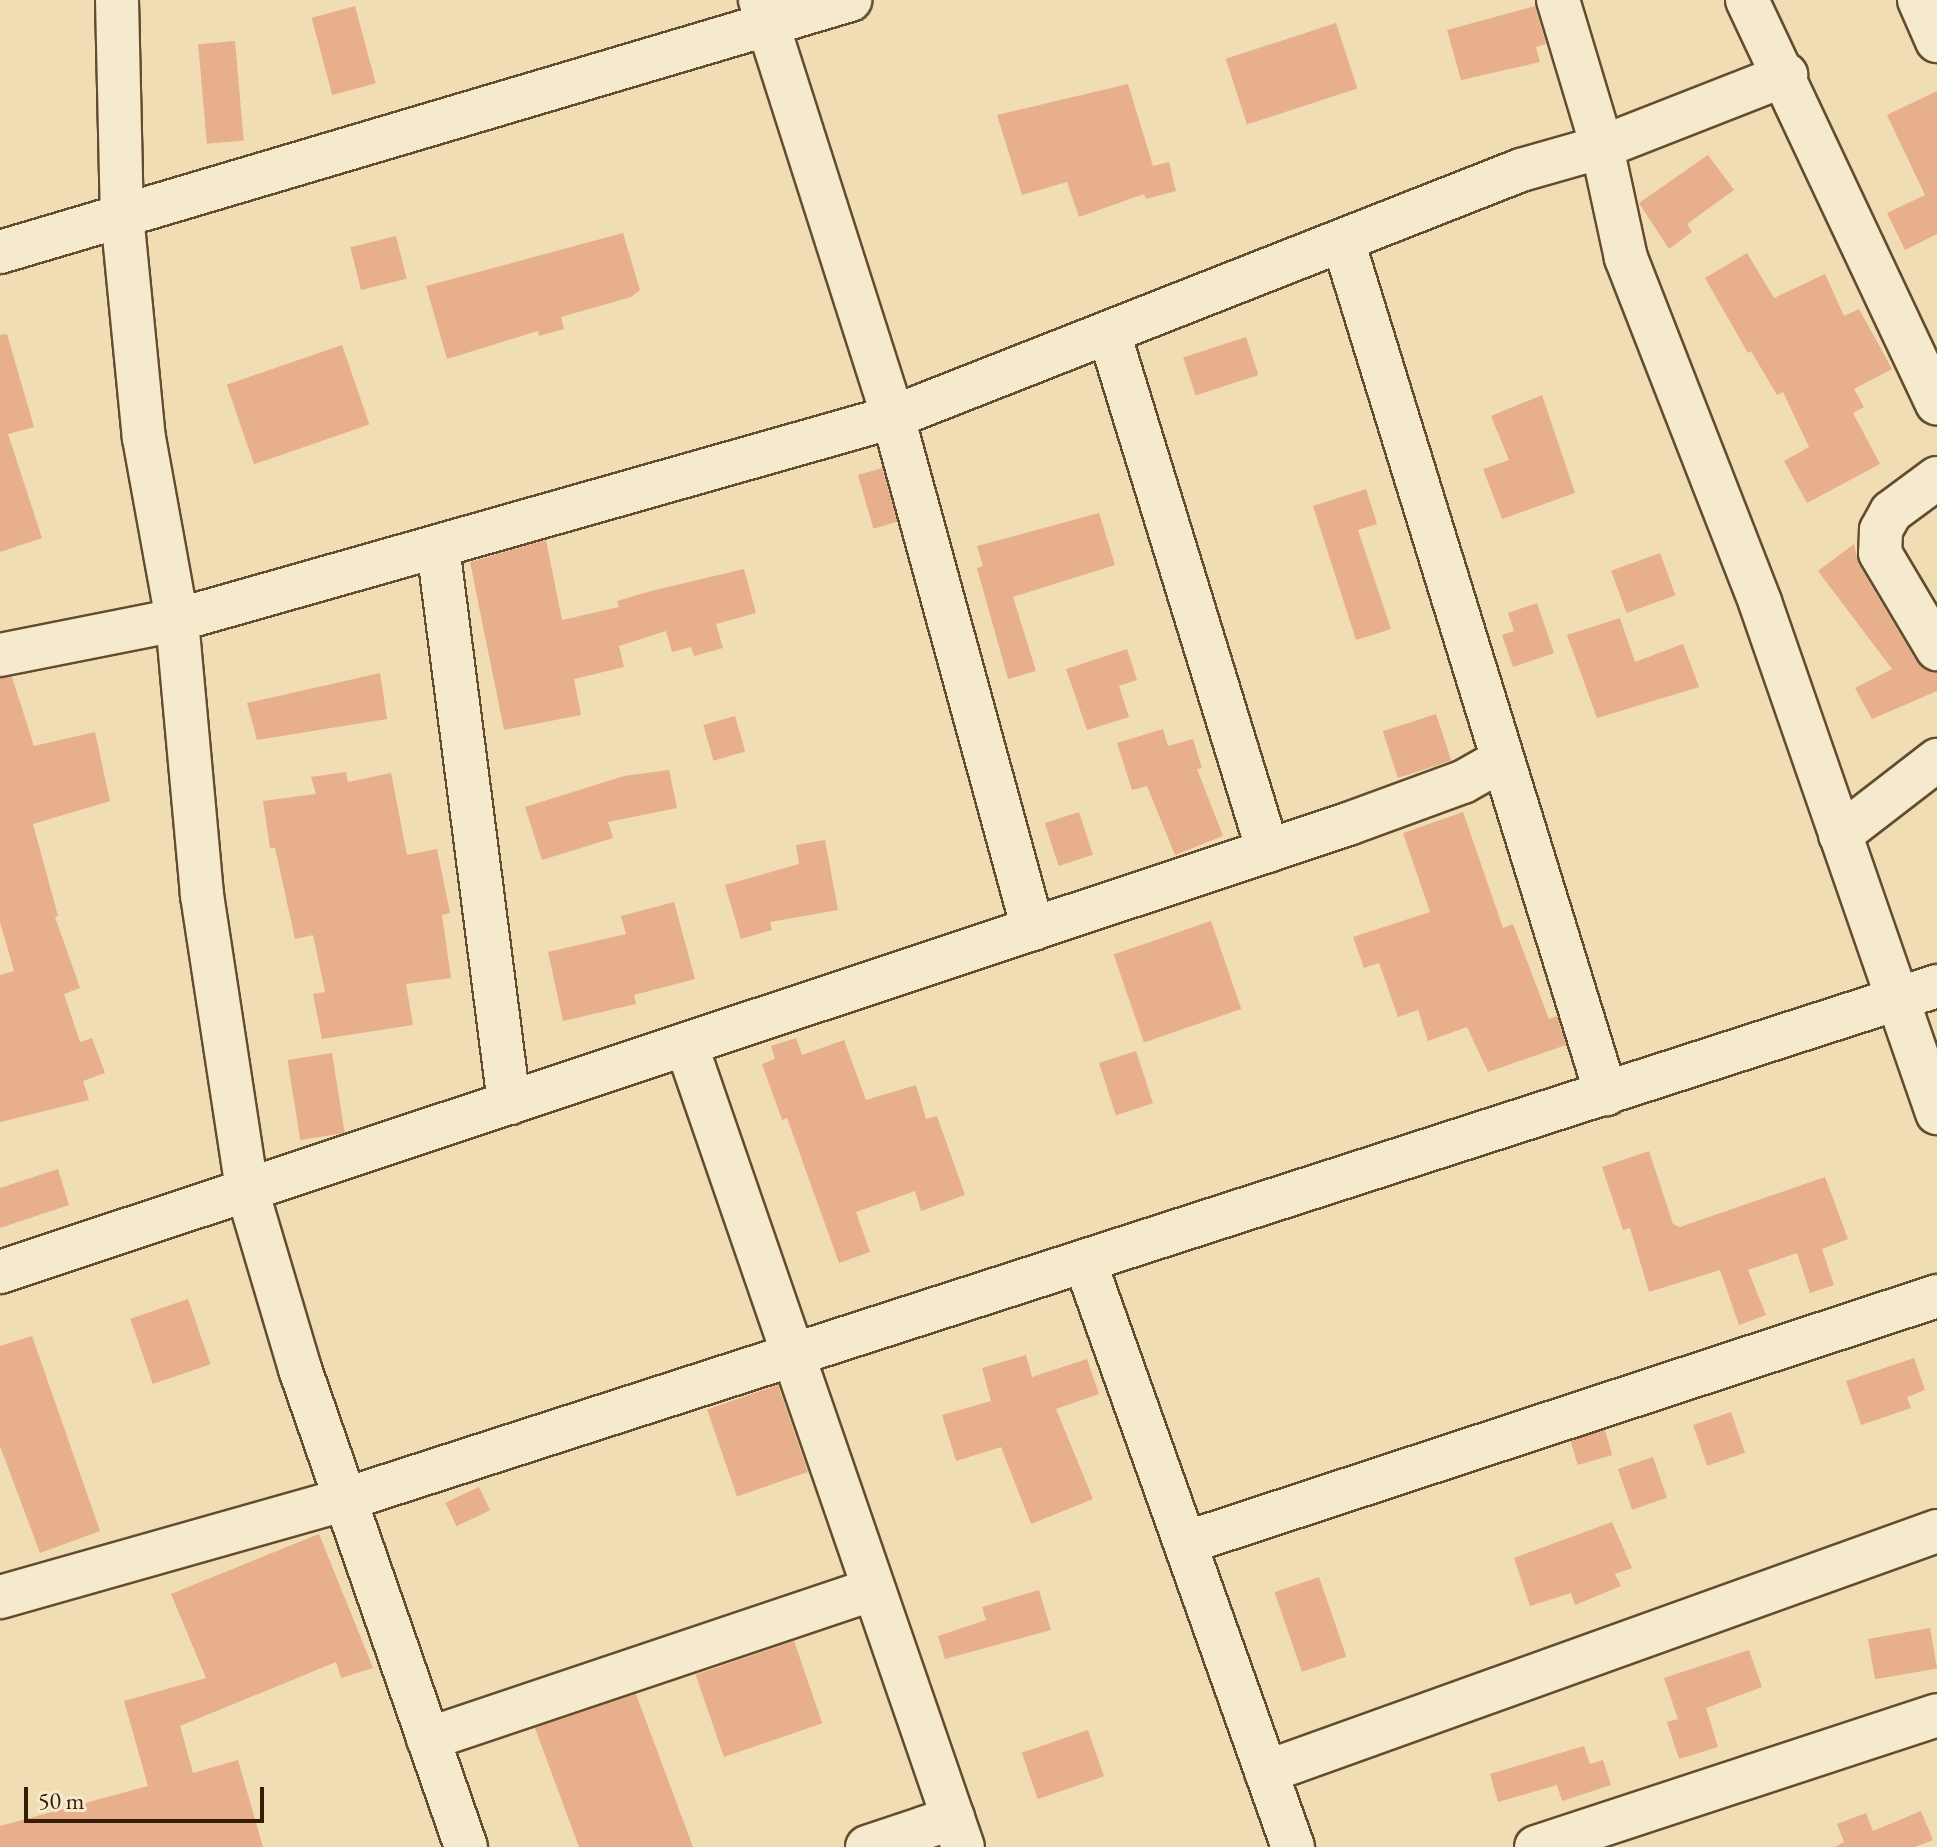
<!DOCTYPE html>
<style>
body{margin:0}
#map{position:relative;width:1937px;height:1847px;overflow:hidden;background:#f0ddb4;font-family:"EB Garamond",serif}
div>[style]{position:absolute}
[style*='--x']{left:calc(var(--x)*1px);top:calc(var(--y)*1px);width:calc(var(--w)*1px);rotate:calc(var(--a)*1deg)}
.building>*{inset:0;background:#e7af8c;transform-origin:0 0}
.roads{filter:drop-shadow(2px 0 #644c2f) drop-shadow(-2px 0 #644c2f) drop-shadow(0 2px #644c2f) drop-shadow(0 -2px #644c2f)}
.minor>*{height:42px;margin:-21px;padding:0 21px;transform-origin:21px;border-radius:21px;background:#f5e9ce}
span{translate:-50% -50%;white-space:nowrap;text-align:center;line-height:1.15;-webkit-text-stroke:6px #f5e9ce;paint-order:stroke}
.scale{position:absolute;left:24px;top:1787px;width:240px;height:36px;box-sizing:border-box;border:4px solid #361c03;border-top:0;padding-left:10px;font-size:24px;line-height:28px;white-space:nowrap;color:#361c03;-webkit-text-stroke:6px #f5e9ce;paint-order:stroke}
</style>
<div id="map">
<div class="building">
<div style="left:355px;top:6px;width:80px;height:45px;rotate:75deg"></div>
<div style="clip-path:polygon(1535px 6px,1546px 44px,1536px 47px,1540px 62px,1461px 80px,1447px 30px)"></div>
<div style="left:1336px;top:23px;width:69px;height:116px;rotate:72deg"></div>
<div style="left:235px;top:41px;width:100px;height:37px;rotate:85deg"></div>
<div style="clip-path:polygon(1128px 84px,1153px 166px,1169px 162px,1176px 191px,1146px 199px,1144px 194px,1079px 217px,1067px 182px,1022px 195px,997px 115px)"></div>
<div style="clip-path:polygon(1937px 91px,1937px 234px,1905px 250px,1887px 213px,1925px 195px,1887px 115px)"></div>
<div style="clip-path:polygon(1708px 155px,1734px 190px,1687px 224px,1692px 232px,1669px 249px,1639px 203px)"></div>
<div style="clip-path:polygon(623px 233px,640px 290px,631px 297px,561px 317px,564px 329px,539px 336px,538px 331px,447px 359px,426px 286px)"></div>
<div style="left:396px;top:236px;width:44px;height:47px;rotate:76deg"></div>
<div style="clip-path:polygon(1747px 253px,1774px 298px,1825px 274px,1844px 316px,1859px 309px,1892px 369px,1854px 389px,1864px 407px,1853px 413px,1880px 464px,1807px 503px,1784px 461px,1809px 447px,1783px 392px,1777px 395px,1751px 351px,1748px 353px,1705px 278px)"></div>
<div style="clip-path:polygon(7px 334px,34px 427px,8px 434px,42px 538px,0 552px,0 335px)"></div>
<div style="left:1246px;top:337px;width:40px;height:66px;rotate:72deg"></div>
<div style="left:342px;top:345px;width:84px;height:122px;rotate:71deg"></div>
<div style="clip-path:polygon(1542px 395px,1575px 493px,1502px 519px,1483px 469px,1509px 460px,1491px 416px)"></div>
<div style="left:882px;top:468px;width:56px;height:25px;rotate:74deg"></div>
<div style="clip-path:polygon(1366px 489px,1377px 524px,1358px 530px,1391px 629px,1356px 640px,1313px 506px)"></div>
<div style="clip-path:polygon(1099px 513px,1115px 565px,1013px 597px,1036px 671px,1008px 679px,977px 568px,983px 566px,977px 546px)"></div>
<div style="clip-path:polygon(546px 540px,562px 620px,619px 607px,617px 601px,651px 591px,744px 569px,756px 613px,716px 624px,723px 648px,694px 656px,691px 647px,672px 652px,666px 631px,619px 646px,624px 667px,574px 679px,581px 715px,504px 730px,470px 562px)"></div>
<div style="clip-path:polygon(1854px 544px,1859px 565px,1916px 661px,1937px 673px,1937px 691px,1872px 719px,1855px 688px,1892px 669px,1818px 571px)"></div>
<div style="left:1660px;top:553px;width:45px;height:52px;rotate:70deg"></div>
<div style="clip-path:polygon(1537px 603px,1554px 653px,1513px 667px,1502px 635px,1514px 631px,1508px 613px)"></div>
<div style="clip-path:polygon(1620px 618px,1635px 662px,1683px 644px,1699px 687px,1597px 718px,1567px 635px)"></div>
<div style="clip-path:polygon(1127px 649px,1137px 680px,1119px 686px,1129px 717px,1087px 730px,1066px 669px)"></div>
<div style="clip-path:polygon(380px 673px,387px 719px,257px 740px,247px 703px)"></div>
<div style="clip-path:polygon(12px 677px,34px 746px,95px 732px,110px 801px,33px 824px,58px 916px,55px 917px,80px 988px,64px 994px,80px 1042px,92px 1038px,105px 1073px,83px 1081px,89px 1100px,0 1122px,0 975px,14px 971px,0 922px,0 678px)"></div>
<div style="left:1436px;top:714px;width:49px;height:56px;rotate:72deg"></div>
<div style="left:735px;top:716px;width:37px;height:33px;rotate:74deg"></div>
<div style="clip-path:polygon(1163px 729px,1168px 746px,1193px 739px,1202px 768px,1197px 769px,1223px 836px,1175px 855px,1147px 786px,1132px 790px,1117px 743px)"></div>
<div style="clip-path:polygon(669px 770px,677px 808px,608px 822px,613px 838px,542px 860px,525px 807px,624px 776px)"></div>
<div style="clip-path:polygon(346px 772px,348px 782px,391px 773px,407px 855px,437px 849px,450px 913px,442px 915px,451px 978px,406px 984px,413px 1025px,322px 1039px,313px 994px,325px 992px,313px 935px,295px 939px,275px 848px,270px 848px,263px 801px,316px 794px,311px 777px)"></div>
<div style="left:1079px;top:812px;width:45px;height:36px;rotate:72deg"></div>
<div style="clip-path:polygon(1463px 812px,1503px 928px,1513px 924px,1549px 1019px,1557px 1016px,1566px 1045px,1488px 1072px,1467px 1027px,1428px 1041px,1418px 1010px,1398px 1017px,1379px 963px,1364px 968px,1353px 937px,1430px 912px,1403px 833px)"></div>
<div style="clip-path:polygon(825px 840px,838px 910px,770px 922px,772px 930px,741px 939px,725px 885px,799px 864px,796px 845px)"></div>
<div style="clip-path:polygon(674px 902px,695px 979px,634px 995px,636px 1004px,563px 1021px,548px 952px,626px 934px,621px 916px)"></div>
<div style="left:1211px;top:921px;width:93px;height:103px;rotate:71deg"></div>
<div style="clip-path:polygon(796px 1038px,802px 1055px,844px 1040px,866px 1100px,916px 1085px,926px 1119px,937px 1116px,965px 1195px,921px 1211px,915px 1191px,856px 1212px,870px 1252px,839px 1263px,787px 1118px,782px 1120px,762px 1064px,775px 1059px,771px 1046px)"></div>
<div style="left:1136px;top:1051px;width:55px;height:39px;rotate:72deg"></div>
<div style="left:332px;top:1053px;width:81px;height:45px;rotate:81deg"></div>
<div style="clip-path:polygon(1649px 1151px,1673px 1224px,1680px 1227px,1825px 1177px,1848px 1239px,1822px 1249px,1834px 1285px,1810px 1293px,1797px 1253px,1748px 1270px,1766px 1315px,1739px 1325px,1720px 1270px,1649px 1292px,1630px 1228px,1623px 1230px,1602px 1167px)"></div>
<div style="clip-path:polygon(58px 1169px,69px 1205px,0 1228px,0 1188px)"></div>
<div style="left:188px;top:1299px;width:69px;height:61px;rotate:71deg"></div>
<div style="clip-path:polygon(32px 1336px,100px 1531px,40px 1553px,0 1446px,0 1346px)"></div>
<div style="clip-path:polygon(1026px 1355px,1032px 1377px,1087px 1359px,1099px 1394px,1056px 1409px,1093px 1499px,1031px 1524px,1001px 1447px,956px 1461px,942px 1415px,991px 1401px,982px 1368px)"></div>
<div style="clip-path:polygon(1914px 1358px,1925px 1390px,1907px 1397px,1911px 1408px,1861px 1425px,1846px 1381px)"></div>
<div style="left:778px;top:1385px;width:92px;height:75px;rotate:71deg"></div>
<div style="left:1731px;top:1412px;width:43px;height:40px;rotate:71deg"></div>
<div style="left:1605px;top:1430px;width:26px;height:36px;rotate:74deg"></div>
<div style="left:1653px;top:1457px;width:43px;height:37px;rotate:71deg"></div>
<div style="left:479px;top:1487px;width:26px;height:37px;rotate:65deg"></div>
<div style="clip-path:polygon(1612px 1522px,1632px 1568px,1615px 1574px,1621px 1586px,1575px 1605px,1571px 1593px,1530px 1606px,1514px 1558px)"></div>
<div style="clip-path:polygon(319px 1534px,373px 1668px,341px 1678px,336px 1662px,180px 1726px,193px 1773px,238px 1760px,263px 1847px,0 1847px,0 1826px,148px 1786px,124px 1701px,206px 1678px,171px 1594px)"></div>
<div style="left:1319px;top:1577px;width:84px;height:47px;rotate:71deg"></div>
<div style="clip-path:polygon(1039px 1590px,1051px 1630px,945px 1659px,938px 1636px,986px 1620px,982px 1607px)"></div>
<div style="left:1930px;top:1628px;width:41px;height:63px;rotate:80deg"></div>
<div style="left:794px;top:1641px;width:87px;height:104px;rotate:71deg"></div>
<div style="clip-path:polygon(1749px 1650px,1762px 1687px,1706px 1708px,1718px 1747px,1679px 1759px,1667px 1722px,1678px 1719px,1664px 1678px)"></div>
<div style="clip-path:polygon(636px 1694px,693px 1847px,579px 1847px,535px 1728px)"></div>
<div style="left:1088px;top:1730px;width:49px;height:70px;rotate:71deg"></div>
<div style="clip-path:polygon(1584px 1746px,1590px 1764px,1603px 1760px,1611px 1785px,1562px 1801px,1557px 1785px,1498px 1802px,1490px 1774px)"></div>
<div style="clip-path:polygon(1921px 1811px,1933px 1840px,1915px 1847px,1835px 1847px,1844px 1842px,1837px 1824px,1866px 1813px,1873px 1831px)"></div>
</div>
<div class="roads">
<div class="minor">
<div style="--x:117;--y:0;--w:215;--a:88.7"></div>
<div style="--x:122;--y:215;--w:224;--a:84.4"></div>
<div style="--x:144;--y:438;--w:185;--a:79.7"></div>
<div style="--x:177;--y:620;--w:276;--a:84.8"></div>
<div style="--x:202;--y:895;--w:298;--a:81.3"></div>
<div style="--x:247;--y:1190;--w:187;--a:73.5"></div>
<div style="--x:300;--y:1369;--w:506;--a:70.85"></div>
<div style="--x:760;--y:0;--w:438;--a:72.3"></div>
<div style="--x:893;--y:417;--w:531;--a:74.71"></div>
<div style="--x:1558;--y:0;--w:153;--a:73.3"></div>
<div style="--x:1602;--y:147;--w:114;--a:77.8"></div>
<div style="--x:1626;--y:258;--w:369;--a:68.7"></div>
<div style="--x:1760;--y:602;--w:541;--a:70.89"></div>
<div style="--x:1747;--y:0;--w:446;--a:64.8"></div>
<div style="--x:1919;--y:0;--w:45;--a:66.3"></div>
<div style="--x:1343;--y:241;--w:893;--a:72.86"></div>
<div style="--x:0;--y:252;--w:887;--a:-16.51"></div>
<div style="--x:1109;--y:333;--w:542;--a:72.94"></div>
<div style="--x:1937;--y:478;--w:57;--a:143.5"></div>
<div style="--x:1891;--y:512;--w:21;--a:119"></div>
<div style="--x:1881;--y:530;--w:23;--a:92"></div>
<div style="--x:1880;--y:553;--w:112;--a:59.3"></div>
<div style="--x:438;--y:547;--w:561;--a:82.72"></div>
<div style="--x:0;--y:655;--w:180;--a:-11.2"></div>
<div style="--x:177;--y:620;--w:744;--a:-15.83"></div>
<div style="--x:893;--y:417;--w:675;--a:-21.47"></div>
<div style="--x:1521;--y:170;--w:84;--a:-15.9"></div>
<div style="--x:1602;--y:147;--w:198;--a:-21.4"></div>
<div style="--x:1840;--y:835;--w:123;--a:-37.7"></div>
<div style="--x:686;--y:1044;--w:849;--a:70.97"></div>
<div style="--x:1085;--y:1262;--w:621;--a:70.43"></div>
<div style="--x:0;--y:1272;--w:1420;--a:-18.38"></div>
<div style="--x:1348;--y:824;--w:122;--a:-20.1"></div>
<div style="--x:1463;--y:782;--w:43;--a:-29.6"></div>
<div style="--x:1185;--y:1543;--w:792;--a:-18.18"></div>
<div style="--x:0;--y:1597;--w:360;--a:-15.8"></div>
<div style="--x:346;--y:1499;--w:1672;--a:-17.87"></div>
<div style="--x:428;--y:1739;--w:470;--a:-18.6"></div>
<div style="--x:1266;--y:1772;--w:713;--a:-19.76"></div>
<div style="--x:867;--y:1847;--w:91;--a:-18.6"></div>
<div style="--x:1536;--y:1847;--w:422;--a:-18.2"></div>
</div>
</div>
<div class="scale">50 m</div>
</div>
